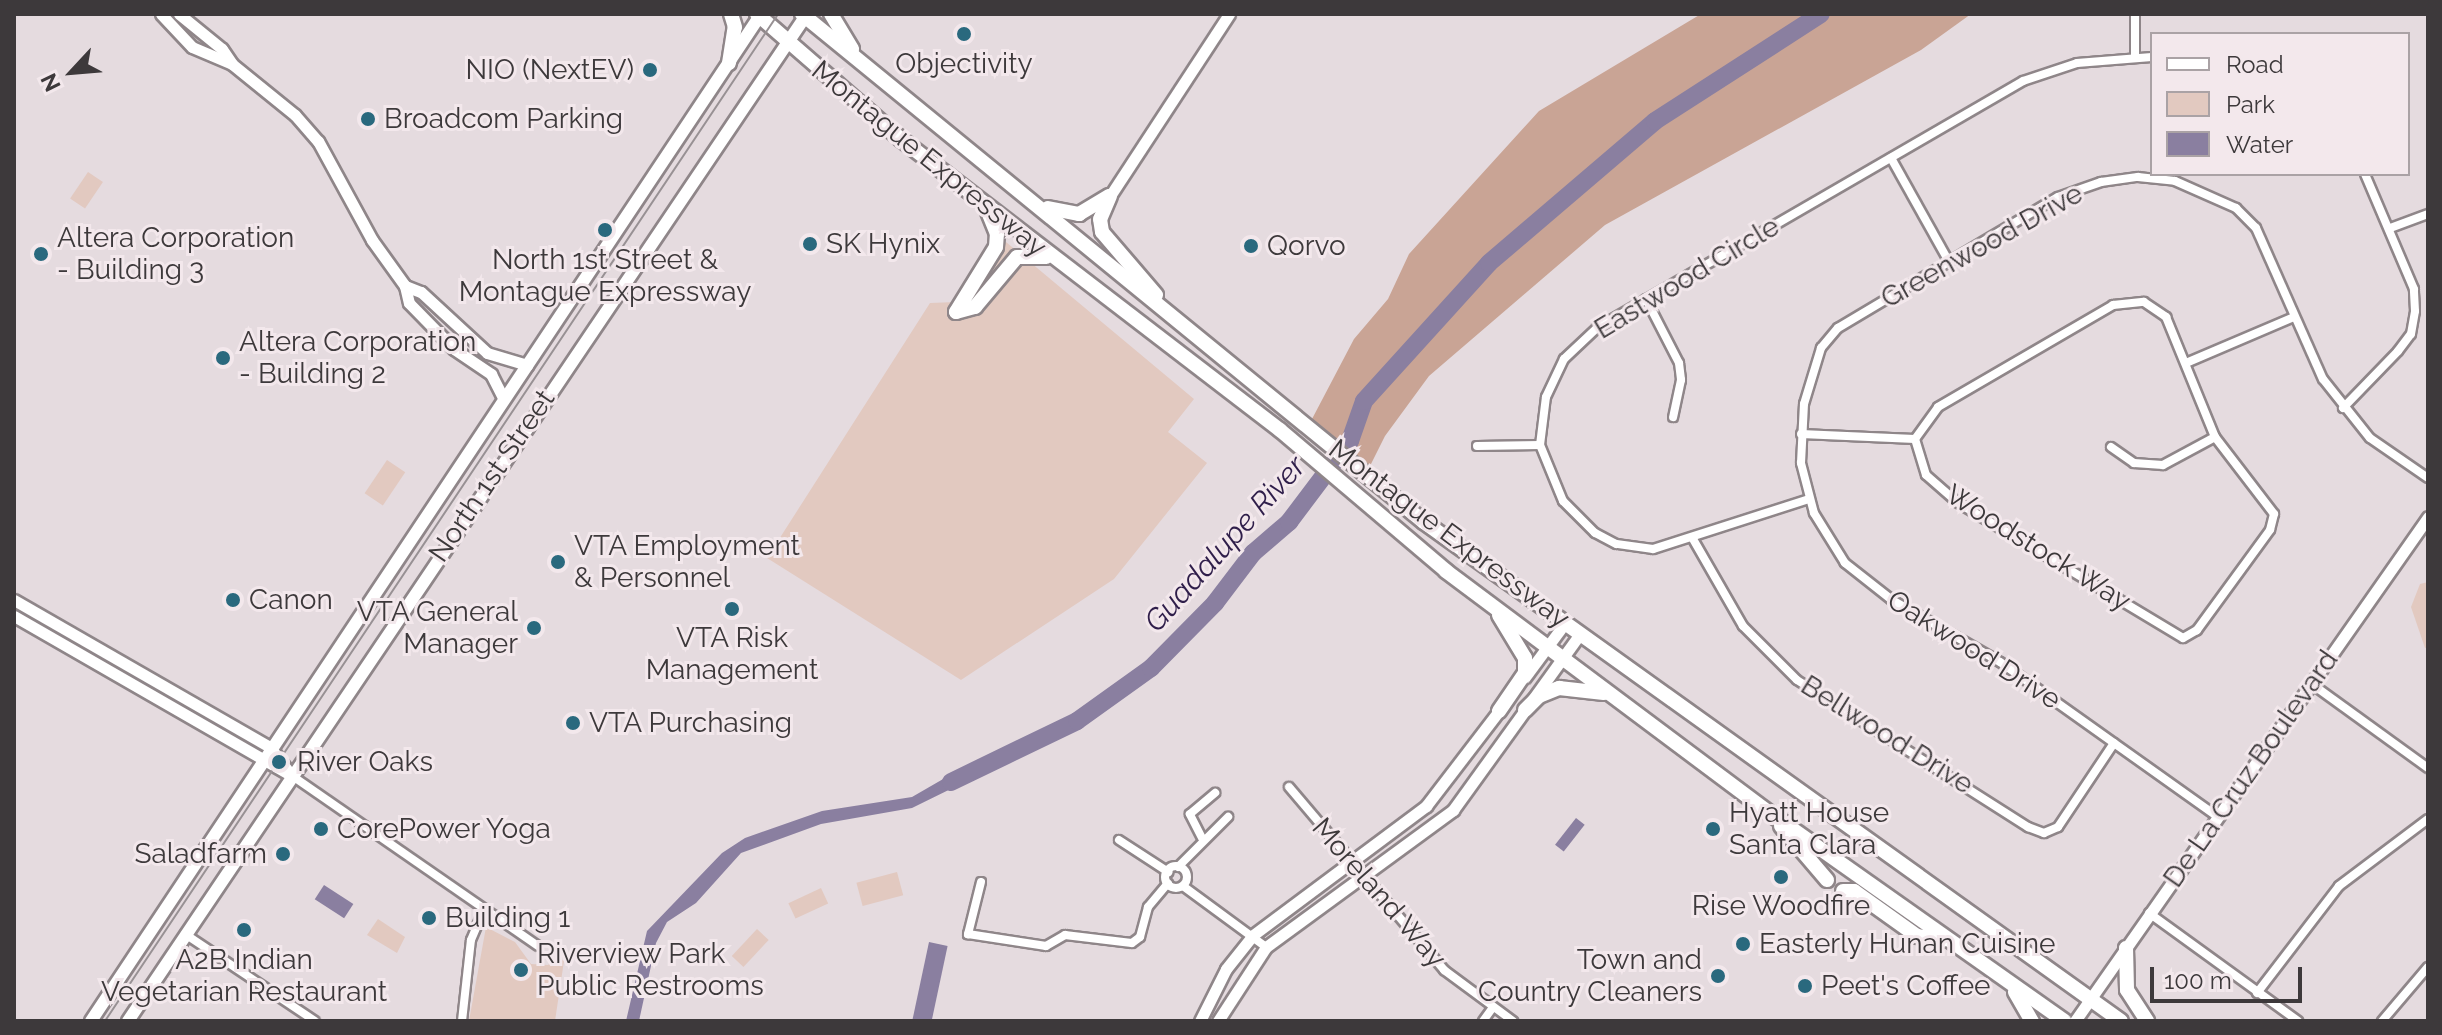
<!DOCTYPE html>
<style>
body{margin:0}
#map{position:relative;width:2442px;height:1035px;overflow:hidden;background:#e5dbdf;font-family:Raleway,sans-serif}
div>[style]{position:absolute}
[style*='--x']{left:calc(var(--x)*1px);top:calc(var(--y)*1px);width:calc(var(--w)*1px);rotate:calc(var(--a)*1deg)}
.green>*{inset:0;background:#e2c9c0;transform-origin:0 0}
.forest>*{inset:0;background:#c9a495}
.water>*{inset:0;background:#8a7fa0;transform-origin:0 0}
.river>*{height:18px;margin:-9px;padding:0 9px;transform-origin:9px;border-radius:9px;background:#8a7fa0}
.roads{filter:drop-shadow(2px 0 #8f8689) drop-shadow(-2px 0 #8f8689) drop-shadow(0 2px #8f8689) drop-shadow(0 -2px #8f8689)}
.street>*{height:8px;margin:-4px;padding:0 4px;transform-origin:4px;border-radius:4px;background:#fff}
.street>.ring{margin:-4px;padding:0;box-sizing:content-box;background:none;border:8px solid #fff;border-radius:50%}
.secondary>*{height:11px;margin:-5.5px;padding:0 5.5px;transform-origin:5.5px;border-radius:5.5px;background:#fff}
.primary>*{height:12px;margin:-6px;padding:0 6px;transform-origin:6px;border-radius:6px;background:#fff}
.highway>*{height:14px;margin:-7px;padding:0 7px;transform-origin:7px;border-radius:7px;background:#fff}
.tram>*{height:2px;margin:-1px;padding:0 1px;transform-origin:1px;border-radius:1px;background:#989194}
.dots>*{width:22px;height:22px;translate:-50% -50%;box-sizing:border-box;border:4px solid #f3e8ec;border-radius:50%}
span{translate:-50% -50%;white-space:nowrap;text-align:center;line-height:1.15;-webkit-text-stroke:6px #f3e8ec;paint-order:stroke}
.poi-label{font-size:28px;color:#3d393b}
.right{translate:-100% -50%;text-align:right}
.left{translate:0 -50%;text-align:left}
.street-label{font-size:28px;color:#3d393b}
.water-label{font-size:30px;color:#2f1e4a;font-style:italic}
.frame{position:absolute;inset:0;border:16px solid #3d393b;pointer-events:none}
.legend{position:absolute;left:2150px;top:32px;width:260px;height:144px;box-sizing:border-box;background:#f3e8ec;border:2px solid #aaa2a5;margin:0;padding:10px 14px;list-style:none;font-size:24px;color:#3d393b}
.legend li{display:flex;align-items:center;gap:16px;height:40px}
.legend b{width:40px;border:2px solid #aaa2a5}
.north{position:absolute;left:32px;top:32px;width:80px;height:80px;-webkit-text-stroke:6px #f3e8ec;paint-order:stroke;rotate:244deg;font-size:22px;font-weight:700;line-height:32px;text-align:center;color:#3d393b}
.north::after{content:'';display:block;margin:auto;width:28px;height:36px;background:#3d393b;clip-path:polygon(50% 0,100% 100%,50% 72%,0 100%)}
.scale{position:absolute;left:2150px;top:967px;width:152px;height:36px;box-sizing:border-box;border:4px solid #3d393b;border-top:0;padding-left:10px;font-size:24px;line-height:28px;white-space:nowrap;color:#3d393b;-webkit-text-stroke:6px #f3e8ec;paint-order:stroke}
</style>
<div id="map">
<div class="green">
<div style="left:88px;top:172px;width:18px;height:32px;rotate:34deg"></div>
<div style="clip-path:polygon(1006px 242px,1194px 399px,1168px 432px,1207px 463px,1114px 579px,961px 680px,767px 558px,930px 303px,956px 302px)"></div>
<div style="left:387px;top:460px;width:22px;height:40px;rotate:34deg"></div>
<div style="clip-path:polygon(2428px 582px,2428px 647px,2425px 648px,2411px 607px,2420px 584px)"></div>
<div style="left:897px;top:872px;width:24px;height:42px;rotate:75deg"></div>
<div style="left:821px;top:888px;width:17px;height:36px;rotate:65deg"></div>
<div style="clip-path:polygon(378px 919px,405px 937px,397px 953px,367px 935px)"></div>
<div style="clip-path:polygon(486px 927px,515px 942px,531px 964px,548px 965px,558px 957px,564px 961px,555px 1021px,469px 1021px)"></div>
<div style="left:757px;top:929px;width:16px;height:37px;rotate:43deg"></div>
</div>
<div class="forest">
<div style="clip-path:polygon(1701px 14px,1971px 14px,1921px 50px,1605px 225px,1429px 376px,1385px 436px,1368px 470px,1312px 419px,1354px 339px,1388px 299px,1409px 254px,1539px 111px)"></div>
</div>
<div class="water">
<div style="clip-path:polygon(957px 771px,973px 771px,973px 778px,912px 808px,821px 824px,741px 853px,696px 903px,667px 922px,656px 943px,639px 1021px,626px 1021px,647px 931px,722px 853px,745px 838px,822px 811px,912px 797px)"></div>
<div style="left:1576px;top:818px;width:11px;height:34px;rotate:38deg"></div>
<div style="left:324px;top:885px;width:35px;height:17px;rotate:33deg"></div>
<div style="left:929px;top:942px;width:19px;height:80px;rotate:12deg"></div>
</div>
<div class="river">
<div style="--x:951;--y:782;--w:140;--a:-25.8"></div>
<div style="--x:1077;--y:721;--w:91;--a:-35.6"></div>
<div style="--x:1151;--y:668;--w:91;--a:-45.4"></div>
<div style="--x:1215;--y:603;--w:63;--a:-52.8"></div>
<div style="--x:1253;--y:553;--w:48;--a:-40.7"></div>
<div style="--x:1289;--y:522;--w:101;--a:-53"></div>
<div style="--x:1350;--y:441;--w:42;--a:-70.7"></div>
<div style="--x:1364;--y:401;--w:186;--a:-47.8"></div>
<div style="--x:1489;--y:263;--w:218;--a:-40.5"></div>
<div style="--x:1655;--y:121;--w:197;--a:-32.8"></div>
</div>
<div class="roads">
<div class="street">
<div style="--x:2135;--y:14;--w:42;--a:90"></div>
<div style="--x:1891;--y:158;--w:117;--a:60.8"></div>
<div style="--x:2390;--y:228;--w:40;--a:-20.2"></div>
<div style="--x:1646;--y:299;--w:72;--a:62.7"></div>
<div style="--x:1679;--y:363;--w:17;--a:83"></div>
<div style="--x:1681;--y:380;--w:38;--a:102"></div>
<div style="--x:2144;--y:302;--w:27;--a:34"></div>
<div style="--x:2166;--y:317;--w:130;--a:67.8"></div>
<div style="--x:2215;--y:437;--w:97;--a:52.5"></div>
<div style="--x:2274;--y:514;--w:16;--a:104"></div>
<div style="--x:2270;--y:530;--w:124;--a:126.1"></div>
<div style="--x:2197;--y:630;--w:16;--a:150"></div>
<div style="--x:2183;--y:638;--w:264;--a:-149"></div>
<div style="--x:1957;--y:502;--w:41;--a:-138.9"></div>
<div style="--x:1926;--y:475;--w:38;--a:-107"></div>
<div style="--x:1915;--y:439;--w:39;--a:-54"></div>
<div style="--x:1938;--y:407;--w:203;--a:-30.2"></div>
<div style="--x:2113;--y:305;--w:31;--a:-6"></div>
<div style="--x:2186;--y:363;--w:117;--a:-23.1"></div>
<div style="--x:2343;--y:408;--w:79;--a:-46"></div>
<div style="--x:2398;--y:351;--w:21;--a:-53"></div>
<div style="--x:2411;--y:334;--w:23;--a:-80"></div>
<div style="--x:2415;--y:311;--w:22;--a:-93"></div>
<div style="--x:2414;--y:289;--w:125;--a:-113.1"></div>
<div style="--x:1801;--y:434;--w:114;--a:2.5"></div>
<div style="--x:1477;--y:446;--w:63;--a:-0.9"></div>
<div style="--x:2111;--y:447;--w:28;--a:35"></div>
<div style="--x:2134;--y:463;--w:29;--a:4"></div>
<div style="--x:2163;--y:465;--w:59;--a:-28.3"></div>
<div style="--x:1809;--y:499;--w:164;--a:162.2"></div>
<div style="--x:1653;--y:549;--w:37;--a:-172"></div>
<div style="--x:1616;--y:544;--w:24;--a:-152"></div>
<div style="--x:1595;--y:533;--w:45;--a:-135"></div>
<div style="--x:1563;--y:501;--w:61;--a:-112.3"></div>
<div style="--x:1540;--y:445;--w:48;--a:-82.9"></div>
<div style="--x:1546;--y:397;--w:42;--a:-64.7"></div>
<div style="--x:1564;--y:359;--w:45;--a:-43.2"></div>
<div style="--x:1597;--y:328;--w:492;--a:-30.1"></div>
<div style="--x:2023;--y:81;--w:57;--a:-18.4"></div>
<div style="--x:2077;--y:63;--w:75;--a:-4.6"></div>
<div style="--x:1693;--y:539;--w:100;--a:60.1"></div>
<div style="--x:1743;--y:626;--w:76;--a:45"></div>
<div style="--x:1797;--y:680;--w:274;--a:32.5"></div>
<div style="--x:2028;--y:827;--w:17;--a:21"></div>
<div style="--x:2044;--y:833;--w:15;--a:-23"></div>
<div style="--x:2058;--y:827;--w:101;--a:-56.3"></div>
<div style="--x:2312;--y:684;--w:143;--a:35.9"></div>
<div style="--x:291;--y:775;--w:300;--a:34.7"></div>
<div style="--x:1289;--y:787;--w:240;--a:49.7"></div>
<div style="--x:1444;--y:970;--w:86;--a:36.5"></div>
<div style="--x:2218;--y:817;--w:267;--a:-144.6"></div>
<div style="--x:2000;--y:662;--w:125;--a:-150.1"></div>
<div style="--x:1892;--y:600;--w:60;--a:-141.8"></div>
<div style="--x:1845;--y:563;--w:59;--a:-121.8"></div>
<div style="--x:1814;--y:513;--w:52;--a:-104.6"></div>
<div style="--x:1801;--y:463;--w:59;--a:-87.1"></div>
<div style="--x:1804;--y:404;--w:59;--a:-73.1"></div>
<div style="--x:1821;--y:348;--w:26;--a:-50"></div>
<div style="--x:1838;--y:328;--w:256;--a:-30.8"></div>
<div style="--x:2058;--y:197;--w:46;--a:-19.2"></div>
<div style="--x:2101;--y:182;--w:37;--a:-8"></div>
<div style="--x:2138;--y:177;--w:37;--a:6"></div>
<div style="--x:2175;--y:181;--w:67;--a:23.9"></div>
<div style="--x:2236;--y:208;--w:28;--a:45"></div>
<div style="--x:2256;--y:228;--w:165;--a:66.1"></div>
<div style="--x:2323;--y:379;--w:75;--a:51.5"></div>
<div style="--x:2370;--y:438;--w:70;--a:34.6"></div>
<div style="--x:1202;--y:838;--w:27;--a:-117"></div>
<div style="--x:1190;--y:814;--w:33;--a:-40"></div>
<div style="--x:1119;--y:840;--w:59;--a:33.1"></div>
<div class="ring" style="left:1165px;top:866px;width:14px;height:14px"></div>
<div style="--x:1178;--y:867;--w:71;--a:-45"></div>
<div style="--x:981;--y:882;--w:54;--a:104"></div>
<div style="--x:968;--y:934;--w:79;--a:8.7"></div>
<div style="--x:1046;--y:946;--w:22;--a:-30"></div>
<div style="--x:1065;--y:935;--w:67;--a:6.8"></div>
<div style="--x:1132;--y:943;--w:10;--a:-37"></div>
<div style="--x:1140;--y:937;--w:31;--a:-75"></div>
<div style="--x:1148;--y:907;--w:31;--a:-50"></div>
<div style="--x:1183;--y:886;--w:103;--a:36.3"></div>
<div style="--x:2149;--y:913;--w:184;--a:35.9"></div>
<div style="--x:185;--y:934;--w:156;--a:33.8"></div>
<div style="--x:2257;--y:993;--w:135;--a:-52.5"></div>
<div style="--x:2339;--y:886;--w:111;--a:-37"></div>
<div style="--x:462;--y:1021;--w:81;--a:-83.7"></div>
<div style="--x:471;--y:940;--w:33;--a:-67"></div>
<div style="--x:1483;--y:1021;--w:17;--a:-54"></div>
<div style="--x:2382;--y:1021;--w:71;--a:-49.6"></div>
</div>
<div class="secondary">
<div style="--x:161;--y:14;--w:45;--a:46.8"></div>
<div style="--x:192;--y:47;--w:43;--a:23"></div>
<div style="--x:232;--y:64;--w:81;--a:39"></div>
<div style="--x:295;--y:115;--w:35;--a:49"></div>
<div style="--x:318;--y:141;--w:113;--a:61.4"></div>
<div style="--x:372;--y:240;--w:57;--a:54.3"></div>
<div style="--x:405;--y:286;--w:17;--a:77"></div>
<div style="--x:409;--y:303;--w:64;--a:45.6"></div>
<div style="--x:454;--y:349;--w:45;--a:34"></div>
<div style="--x:491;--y:374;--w:28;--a:63"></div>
<div style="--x:179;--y:14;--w:55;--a:39.1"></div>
<div style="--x:222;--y:49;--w:18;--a:56"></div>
<div style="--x:1110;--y:196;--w:217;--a:-56.8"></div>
<div style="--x:405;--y:286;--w:17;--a:21"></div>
<div style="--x:421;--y:292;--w:90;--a:42.7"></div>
<div style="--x:487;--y:353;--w:42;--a:16.7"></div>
<div style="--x:14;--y:600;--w:295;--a:29.9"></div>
<div style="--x:270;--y:747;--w:35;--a:53"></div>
<div style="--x:14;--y:616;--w:319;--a:29.9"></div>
<div style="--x:1525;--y:677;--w:67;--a:-53.5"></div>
<div style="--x:1200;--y:1021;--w:58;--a:-63.4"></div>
<div style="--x:1226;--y:969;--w:43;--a:-51.5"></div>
<div style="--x:1253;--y:935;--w:216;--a:-36.7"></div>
<div style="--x:1426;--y:806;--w:125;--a:-52.5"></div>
<div style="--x:1218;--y:1021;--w:88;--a:-57"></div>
<div style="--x:1266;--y:947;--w:232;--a:-36.2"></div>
<div style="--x:1453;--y:810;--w:217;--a:-54.2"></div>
<div style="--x:2075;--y:1021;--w:615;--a:-54.99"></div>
</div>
<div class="primary">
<div style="--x:91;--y:1021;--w:1210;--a:-56.36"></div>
<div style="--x:128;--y:1021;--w:1215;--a:-56.01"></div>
</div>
<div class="highway">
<div style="--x:757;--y:14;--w:192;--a:41"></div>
<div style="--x:902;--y:140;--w:476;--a:37.5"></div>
<div style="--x:1280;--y:430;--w:218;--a:40.3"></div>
<div style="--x:1446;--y:571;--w:406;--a:36.8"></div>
<div style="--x:1771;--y:814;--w:359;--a:35.2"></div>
<div style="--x:802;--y:14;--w:803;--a:39.24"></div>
<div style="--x:1424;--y:522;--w:857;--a:35.6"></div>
<div style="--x:831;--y:14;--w:41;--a:59"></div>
<div style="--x:729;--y:63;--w:36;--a:-81"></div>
<div style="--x:735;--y:27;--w:14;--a:-107"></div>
<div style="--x:1110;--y:196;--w:25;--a:113"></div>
<div style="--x:1100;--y:219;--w:13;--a:81"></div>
<div style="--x:1102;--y:232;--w:83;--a:49.4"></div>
<div style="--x:1048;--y:208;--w:32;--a:11"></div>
<div style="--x:1079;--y:214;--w:35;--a:-31"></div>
<div style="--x:956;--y:312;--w:20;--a:-15"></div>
<div style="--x:975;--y:307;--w:65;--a:-50"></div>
<div style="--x:1017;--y:257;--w:29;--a:0"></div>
<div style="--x:956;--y:312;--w:76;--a:-58.4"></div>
<div style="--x:996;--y:247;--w:13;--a:-86"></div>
<div style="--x:997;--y:234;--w:29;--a:-112"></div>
<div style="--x:1499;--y:615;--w:50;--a:58.8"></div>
<div style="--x:1525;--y:658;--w:15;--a:90"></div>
<div style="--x:1525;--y:673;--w:46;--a:124.4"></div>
<div style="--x:1525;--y:710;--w:20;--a:-45"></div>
<div style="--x:1539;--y:696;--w:22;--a:-22"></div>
<div style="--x:1559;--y:688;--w:45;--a:6.3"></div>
<div style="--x:1781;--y:826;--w:71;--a:49.6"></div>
<div style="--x:1843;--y:891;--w:11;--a:0"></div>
<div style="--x:1854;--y:891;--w:77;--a:35.5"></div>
<div style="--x:1917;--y:936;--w:27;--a:8"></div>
<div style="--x:2126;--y:948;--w:42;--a:88.6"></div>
<div style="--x:2127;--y:990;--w:37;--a:57"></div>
<div style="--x:2015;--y:992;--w:34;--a:60"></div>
</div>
</div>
<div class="tram">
<div style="--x:105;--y:1021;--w:1211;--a:-56.24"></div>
</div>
<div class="dots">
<div style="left:964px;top:34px;background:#2a697e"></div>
<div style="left:650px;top:70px;background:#2a697e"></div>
<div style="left:368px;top:119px;background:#2a697e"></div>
<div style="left:605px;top:230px;background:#2a697e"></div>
<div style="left:810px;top:244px;background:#2a697e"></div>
<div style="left:1251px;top:246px;background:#2a697e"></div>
<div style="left:41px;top:254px;background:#2a697e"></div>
<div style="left:223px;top:358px;background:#2a697e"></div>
<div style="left:558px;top:562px;background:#2a697e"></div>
<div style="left:233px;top:600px;background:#2a697e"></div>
<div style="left:732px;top:609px;background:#2a697e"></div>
<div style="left:534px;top:628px;background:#2a697e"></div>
<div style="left:573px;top:723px;background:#2a697e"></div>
<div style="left:279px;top:762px;background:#2a697e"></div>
<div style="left:321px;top:829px;background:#2a697e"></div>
<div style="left:1713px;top:829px;background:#2a697e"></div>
<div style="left:283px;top:854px;background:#2a697e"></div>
<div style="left:1781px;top:877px;background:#2a697e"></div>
<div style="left:429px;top:918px;background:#2a697e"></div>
<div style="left:244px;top:930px;background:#2a697e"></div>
<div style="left:1743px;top:944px;background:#2a697e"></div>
<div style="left:521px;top:970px;background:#2a697e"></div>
<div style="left:1718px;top:976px;background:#2a697e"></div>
<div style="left:1805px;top:986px;background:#2a697e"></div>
</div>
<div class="poi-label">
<span style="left:964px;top:64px">Objectivity</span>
<span class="right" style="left:634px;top:70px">NIO (NextEV)</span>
<span class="left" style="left:384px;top:119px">Broadcom Parking</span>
<span class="left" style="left:57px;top:254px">Altera Corporation<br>- Building 3</span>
<span class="left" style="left:826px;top:244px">SK Hynix</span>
<span class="left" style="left:1267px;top:246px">Qorvo</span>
<span style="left:605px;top:276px">North 1st Street &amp;<br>Montague Expressway</span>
<span class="left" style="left:239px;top:358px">Altera Corporation<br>- Building 2</span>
<span class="left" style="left:574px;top:562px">VTA Employment<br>&amp; Personnel</span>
<span class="left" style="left:249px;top:600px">Canon</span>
<span class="right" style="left:518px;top:628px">VTA General<br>Manager</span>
<span style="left:732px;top:654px">VTA Risk<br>Management</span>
<span class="left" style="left:589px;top:723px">VTA Purchasing</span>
<span class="left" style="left:297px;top:762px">River Oaks</span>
<span class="left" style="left:1729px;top:829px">Hyatt House<br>Santa Clara</span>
<span class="left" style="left:337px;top:829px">CorePower Yoga</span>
<span class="right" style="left:267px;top:854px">Saladfarm</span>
<span style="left:1781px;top:906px">Rise Woodfire</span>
<span class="left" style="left:445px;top:918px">Building 1</span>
<span class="left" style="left:1759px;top:944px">Easterly Hunan Cuisine</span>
<span class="left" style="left:537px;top:970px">Riverview Park<br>Public Restrooms</span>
<span style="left:244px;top:976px">A2B Indian<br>Vegetarian Restaurant</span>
<span class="right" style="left:1702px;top:976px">Town and<br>Country Cleaners</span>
<span class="left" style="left:1821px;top:986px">Peet's Coffee</span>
</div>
<div class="street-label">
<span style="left:929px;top:159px;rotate:39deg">Montague Expressway</span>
<span style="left:1982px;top:246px;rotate:-29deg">Greenwood Drive</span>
<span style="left:1687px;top:278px;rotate:-31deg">Eastwood Circle</span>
<span style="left:492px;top:476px;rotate:-56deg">North 1st Street</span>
<span style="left:1449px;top:534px;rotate:37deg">Montague Expressway</span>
<span style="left:2038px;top:548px;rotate:32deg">Woodstock Way</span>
<span style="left:1974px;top:650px;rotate:32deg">Oakwood Drive</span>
<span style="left:1887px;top:735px;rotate:32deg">Bellwood Drive</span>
<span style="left:2251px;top:769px;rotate:-55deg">De La Cruz Boulevard</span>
<span style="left:1379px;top:893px;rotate:49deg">Moreland Way</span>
</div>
<div class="water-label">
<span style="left:1225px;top:544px;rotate:-48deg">Guadalupe River</span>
</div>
<div class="frame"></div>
<ul class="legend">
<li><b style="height:10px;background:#fff"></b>Road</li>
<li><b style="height:22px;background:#e2c9c0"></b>Park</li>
<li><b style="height:22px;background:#8a7fa0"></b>Water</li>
</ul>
<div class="north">N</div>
<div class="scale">100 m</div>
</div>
